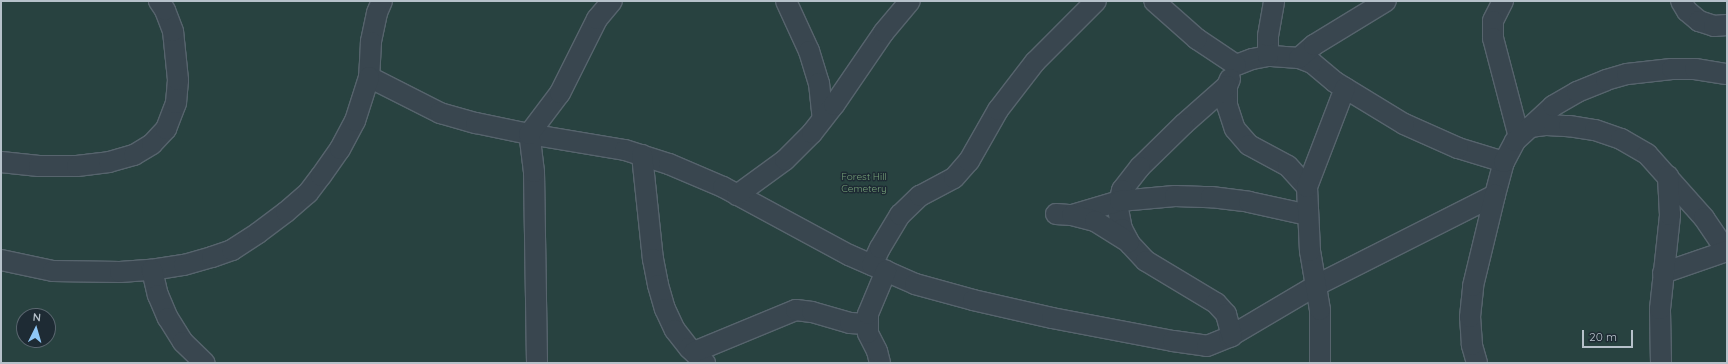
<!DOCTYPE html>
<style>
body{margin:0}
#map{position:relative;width:1728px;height:364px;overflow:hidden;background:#25353f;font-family:Quicksand,sans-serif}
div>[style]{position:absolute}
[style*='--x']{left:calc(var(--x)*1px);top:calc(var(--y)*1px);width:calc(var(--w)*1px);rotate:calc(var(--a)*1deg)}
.green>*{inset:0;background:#284240}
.roads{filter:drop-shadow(1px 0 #57646d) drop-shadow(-1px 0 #57646d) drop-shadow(0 1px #57646d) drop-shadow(0 -1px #57646d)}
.minor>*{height:20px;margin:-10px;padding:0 10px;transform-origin:10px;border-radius:10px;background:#39464f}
span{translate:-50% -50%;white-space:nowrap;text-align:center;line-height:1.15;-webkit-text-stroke:3px #1e2b34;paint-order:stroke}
.park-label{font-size:10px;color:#749f77}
.frame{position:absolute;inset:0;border:2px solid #b6c1ca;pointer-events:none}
.north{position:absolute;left:16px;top:308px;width:40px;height:40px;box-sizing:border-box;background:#1e2b34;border:1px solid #5b6770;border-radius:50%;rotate:5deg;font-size:11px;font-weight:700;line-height:16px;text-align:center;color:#b6c1ca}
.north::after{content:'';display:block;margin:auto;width:14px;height:18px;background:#8ec7f6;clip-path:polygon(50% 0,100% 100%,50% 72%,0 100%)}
.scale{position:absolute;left:1582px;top:330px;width:51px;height:18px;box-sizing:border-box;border:2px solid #b6c1ca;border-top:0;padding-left:5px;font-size:12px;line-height:14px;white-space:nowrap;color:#b6c1ca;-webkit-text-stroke:3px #1e2b34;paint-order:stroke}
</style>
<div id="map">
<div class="green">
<div style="clip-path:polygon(evenodd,1px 1px,1727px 1px,1727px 363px,1px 363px,1px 1px,24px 316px,48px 316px,48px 340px,24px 340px,24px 316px)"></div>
</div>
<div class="roads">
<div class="minor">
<div style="--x:382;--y:1;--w:13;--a:113"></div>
<div style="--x:377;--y:13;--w:30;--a:102"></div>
<div style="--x:371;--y:42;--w:35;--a:93"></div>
<div style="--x:369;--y:77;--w:80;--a:26.9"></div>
<div style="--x:440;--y:113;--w:37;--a:16"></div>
<div style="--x:476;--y:123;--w:54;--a:11.7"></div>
<div style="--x:529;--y:134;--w:97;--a:9.5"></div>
<div style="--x:625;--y:150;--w:46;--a:17.7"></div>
<div style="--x:669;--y:164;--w:59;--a:23.1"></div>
<div style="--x:723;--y:187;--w:143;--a:28.4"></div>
<div style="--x:849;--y:255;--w:72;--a:23.7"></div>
<div style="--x:915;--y:284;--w:60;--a:15.4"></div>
<div style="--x:973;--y:300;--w:81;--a:12.8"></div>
<div style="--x:1052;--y:318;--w:123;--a:10.8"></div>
<div style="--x:1173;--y:341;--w:34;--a:8"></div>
<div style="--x:1207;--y:346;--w:24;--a:-22"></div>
<div style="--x:1229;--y:337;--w:102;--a:-30.6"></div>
<div style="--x:1317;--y:285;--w:199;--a:-26.8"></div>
<div style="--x:1495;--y:195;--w:34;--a:-75"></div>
<div style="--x:1504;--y:162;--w:48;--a:-163.1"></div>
<div style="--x:1458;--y:148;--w:59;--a:-156"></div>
<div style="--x:1404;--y:124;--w:81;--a:-148.7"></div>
<div style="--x:1335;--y:82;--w:30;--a:-140"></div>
<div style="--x:1312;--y:63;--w:14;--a:-159"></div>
<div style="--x:1299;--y:58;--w:31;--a:-176"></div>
<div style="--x:1268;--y:56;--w:16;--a:169"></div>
<div style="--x:1252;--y:59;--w:17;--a:159"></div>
<div style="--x:1236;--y:65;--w:47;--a:-146.3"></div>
<div style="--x:1197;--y:39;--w:57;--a:-138.5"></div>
<div style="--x:786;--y:1;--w:55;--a:65.3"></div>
<div style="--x:809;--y:51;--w:34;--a:73"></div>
<div style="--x:819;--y:83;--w:36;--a:84"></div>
<div style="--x:1503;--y:1;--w:22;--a:117"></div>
<div style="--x:1493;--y:21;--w:17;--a:90"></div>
<div style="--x:1493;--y:38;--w:102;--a:75.3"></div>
<div style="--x:1681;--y:1;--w:12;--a:59"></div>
<div style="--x:1687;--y:11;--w:16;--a:40"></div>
<div style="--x:1699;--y:21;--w:16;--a:18"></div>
<div style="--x:1714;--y:26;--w:13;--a:-4"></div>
<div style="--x:1268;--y:56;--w:20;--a:-90"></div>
<div style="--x:1268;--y:36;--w:36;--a:-80"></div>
<div style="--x:1299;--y:58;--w:20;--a:-41"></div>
<div style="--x:1314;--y:45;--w:84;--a:-31.4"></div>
<div style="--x:1230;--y:79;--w:8;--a:113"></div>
<div style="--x:1227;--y:86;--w:19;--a:90"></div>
<div style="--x:1227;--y:105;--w:25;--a:72"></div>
<div style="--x:1235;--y:129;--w:21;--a:49"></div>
<div style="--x:1249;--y:145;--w:44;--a:28.3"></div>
<div style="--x:1288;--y:166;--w:28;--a:48"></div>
<div style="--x:1227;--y:86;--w:57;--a:138.5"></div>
<div style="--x:1184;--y:124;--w:62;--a:135.7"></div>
<div style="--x:1140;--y:167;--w:29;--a:128"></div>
<div style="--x:1122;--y:190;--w:19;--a:102"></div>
<div style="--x:1118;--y:209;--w:20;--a:79"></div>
<div style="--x:1122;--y:229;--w:17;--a:62"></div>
<div style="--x:1130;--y:244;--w:23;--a:47"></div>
<div style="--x:1146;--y:261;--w:82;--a:31"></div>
<div style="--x:1216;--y:303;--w:15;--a:48"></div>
<div style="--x:1226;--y:314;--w:23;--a:75"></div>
<div style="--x:1530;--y:127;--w:17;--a:-7"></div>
<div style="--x:1547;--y:125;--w:22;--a:3"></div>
<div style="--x:1569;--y:126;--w:26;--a:9"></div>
<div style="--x:1595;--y:130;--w:28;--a:19"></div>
<div style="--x:1621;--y:139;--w:30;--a:30"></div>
<div style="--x:1647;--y:154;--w:86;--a:48.3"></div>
<div style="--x:1704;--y:218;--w:41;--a:55.9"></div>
<div style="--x:642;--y:155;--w:105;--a:84"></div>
<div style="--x:653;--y:259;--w:26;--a:79"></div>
<div style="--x:658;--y:285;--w:25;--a:74"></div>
<div style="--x:665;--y:309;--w:23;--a:65"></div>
<div style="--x:675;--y:330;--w:23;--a:52"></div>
<div style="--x:689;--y:348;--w:22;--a:43"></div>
<div style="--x:1;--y:162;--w:38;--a:6"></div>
<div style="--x:39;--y:166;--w:38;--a:0"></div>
<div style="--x:77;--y:166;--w:32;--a:-7"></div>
<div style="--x:109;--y:162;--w:26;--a:-16"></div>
<div style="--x:134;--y:155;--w:21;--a:-31"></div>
<div style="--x:152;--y:144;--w:21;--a:-47"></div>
<div style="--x:166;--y:129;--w:28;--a:-69"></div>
<div style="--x:176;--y:103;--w:23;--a:-85"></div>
<div style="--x:178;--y:80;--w:49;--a:-95.8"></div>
<div style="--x:173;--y:31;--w:22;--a:-111"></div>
<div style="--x:165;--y:10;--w:11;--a:-124"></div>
<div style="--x:1504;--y:162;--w:24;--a:-62"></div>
<div style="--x:1515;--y:141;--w:52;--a:-42.6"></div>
<div style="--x:1553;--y:106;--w:28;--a:-30"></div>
<div style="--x:1577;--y:92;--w:31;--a:-22"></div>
<div style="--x:1606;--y:80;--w:22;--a:-16"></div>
<div style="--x:1627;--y:74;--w:45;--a:-6.3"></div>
<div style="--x:1672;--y:69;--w:23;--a:0"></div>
<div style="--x:1695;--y:69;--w:32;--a:9"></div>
<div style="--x:737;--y:195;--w:59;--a:-36.1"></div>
<div style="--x:785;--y:160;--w:38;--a:-45"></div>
<div style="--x:812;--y:133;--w:36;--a:-52"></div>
<div style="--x:834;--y:105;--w:88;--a:-55.6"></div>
<div style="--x:884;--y:32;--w:40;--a:-50"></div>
<div style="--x:1056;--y:214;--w:16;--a:4"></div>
<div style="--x:1072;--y:215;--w:50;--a:-16.3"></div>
<div style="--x:1120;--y:201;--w:55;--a:-5.2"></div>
<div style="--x:1175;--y:196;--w:36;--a:2"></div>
<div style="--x:1211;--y:197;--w:38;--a:7"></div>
<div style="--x:1249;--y:202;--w:60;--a:12.4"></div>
<div style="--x:1072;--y:215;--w:24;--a:15"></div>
<div style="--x:1095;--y:221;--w:40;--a:32"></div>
<div style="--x:1;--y:260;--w:53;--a:11.9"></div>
<div style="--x:53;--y:271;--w:67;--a:0.9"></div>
<div style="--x:120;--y:272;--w:31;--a:-4"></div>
<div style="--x:151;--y:270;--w:33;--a:-9"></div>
<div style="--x:184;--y:265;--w:29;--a:-16"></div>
<div style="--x:212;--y:257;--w:21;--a:-19"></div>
<div style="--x:232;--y:250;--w:31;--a:-33"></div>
<div style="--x:258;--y:233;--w:35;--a:-37"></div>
<div style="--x:286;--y:212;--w:29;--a:-41"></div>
<div style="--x:308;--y:193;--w:21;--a:-53"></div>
<div style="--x:321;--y:176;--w:33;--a:-55"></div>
<div style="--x:340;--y:149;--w:32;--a:-62"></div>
<div style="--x:355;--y:121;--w:46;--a:-72.3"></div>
<div style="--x:872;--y:265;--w:19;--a:-65"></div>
<div style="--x:880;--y:248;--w:39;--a:-59"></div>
<div style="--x:900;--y:215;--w:28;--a:-44"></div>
<div style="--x:920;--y:196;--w:38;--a:-28"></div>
<div style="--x:954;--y:178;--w:23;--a:-49"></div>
<div style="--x:969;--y:161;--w:59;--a:-60.4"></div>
<div style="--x:998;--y:110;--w:61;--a:-52.4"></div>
<div style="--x:1035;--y:62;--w:86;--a:-45"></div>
<div style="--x:152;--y:270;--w:26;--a:77"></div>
<div style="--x:158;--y:295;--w:25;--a:67"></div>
<div style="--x:168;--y:318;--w:28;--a:58"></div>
<div style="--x:183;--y:342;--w:30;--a:44"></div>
<div style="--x:1663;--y:273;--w:68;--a:-19"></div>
<div style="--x:694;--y:352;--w:110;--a:-22.4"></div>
<div style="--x:796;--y:310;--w:16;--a:7"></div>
<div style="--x:812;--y:312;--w:40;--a:16"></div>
<div style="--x:850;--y:323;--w:18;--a:3"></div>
<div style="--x:537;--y:363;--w:191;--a:-90.9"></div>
<div style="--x:534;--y:172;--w:38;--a:-97"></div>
<div style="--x:529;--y:134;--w:51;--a:-52.9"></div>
<div style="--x:560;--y:93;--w:83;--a:-63.4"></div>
<div style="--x:597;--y:19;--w:23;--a:-50"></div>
<div style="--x:880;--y:363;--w:12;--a:-104"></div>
<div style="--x:877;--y:351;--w:20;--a:-117"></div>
<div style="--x:868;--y:333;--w:19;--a:-90"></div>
<div style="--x:868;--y:314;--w:47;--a:-67.3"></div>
<div style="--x:1320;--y:363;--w:53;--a:-90"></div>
<div style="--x:1320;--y:310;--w:60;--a:-99.6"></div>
<div style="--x:1310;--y:251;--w:64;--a:-92.7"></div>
<div style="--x:1307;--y:187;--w:106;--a:-69"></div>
<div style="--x:1477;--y:363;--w:19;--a:-106"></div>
<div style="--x:1472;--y:345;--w:28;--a:-94"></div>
<div style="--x:1470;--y:317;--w:31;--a:-84"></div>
<div style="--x:1473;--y:286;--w:94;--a:-76.4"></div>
<div style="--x:1661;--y:363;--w:54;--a:-91.1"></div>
<div style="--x:1660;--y:309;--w:95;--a:-83.9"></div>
<div style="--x:1670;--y:215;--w:39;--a:-93"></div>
</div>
</div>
<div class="park-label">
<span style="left:864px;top:182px">Forest Hill<br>Cemetery</span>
</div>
<div class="frame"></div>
<div class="north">N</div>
<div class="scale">20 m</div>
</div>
